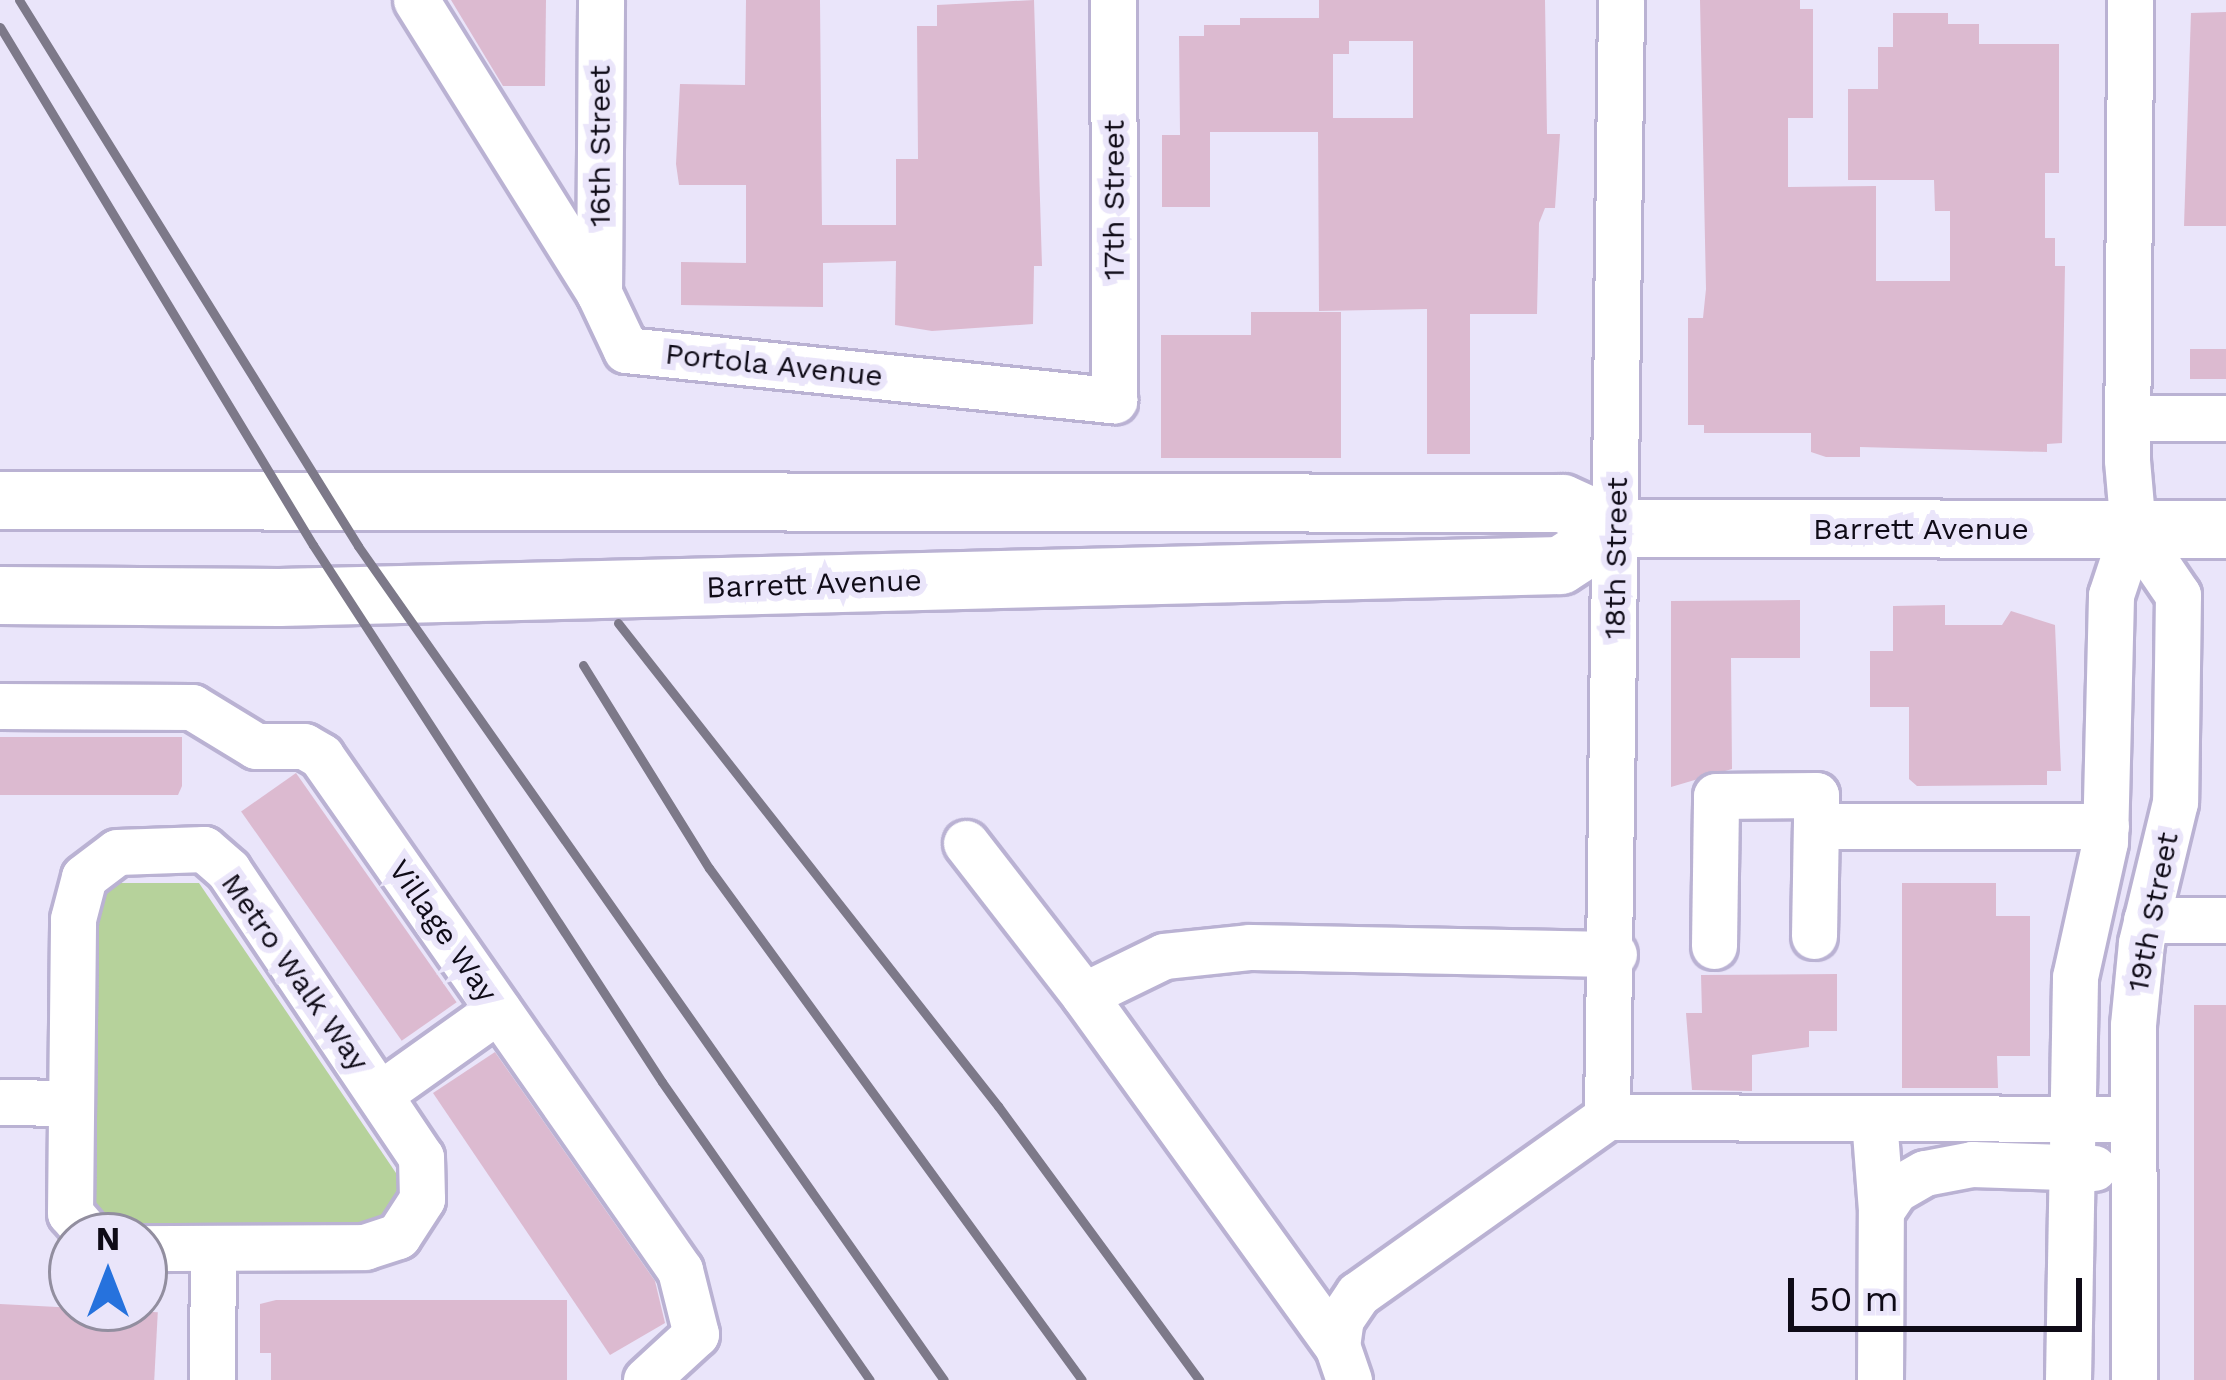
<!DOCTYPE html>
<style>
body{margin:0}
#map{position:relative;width:2226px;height:1380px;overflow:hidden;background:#eae5fa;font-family:"Work Sans",sans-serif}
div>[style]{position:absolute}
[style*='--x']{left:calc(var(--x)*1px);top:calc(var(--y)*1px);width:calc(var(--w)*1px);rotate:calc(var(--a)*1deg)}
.green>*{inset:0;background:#b6d29b}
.building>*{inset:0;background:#dcbad0;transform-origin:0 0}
.roads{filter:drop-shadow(3px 0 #bab2d3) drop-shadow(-3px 0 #bab2d3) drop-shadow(0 3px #bab2d3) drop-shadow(0 -3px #bab2d3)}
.minor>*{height:45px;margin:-22.5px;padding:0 22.5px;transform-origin:22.5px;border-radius:22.5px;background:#fff}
.major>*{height:57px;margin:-28.5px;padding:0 28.5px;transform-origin:28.5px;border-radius:28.5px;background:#fff}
.rail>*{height:9px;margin:-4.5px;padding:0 4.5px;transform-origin:4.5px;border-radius:4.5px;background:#7d7989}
span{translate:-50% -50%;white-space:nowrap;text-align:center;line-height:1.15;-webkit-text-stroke:12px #eae5fa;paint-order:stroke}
.street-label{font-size:30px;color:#0f0b17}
.north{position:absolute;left:48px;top:1212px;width:120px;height:120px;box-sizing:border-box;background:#eae5fa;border:3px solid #928e9f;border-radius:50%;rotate:0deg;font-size:33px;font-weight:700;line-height:48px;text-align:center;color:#0f0b17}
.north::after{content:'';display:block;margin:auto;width:42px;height:54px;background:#2672dd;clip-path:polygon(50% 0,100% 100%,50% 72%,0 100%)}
.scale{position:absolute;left:1788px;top:1278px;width:294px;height:54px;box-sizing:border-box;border:6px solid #0f0b17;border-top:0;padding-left:15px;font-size:36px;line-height:42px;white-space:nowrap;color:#0f0b17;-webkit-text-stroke:9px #eae5fa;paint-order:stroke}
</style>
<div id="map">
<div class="green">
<div style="clip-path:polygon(118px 883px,199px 883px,396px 1173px,399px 1199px,386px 1220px,365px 1229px,116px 1227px,101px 1216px,91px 1198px,97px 896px)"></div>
</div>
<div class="building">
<div style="clip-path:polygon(451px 0,546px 0,545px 86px,503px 86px)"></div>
<div style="clip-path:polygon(746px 0,820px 0,822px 225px,896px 225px,896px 159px,918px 159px,917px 26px,937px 26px,937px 5px,1034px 0,1042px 266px,1034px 266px,1033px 324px,932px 331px,895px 325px,896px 261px,823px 263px,823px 307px,681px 305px,681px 262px,746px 263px,746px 185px,679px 185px,676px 164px,680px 84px,745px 85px)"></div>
<div style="clip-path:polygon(evenodd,1319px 0,1545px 0,1547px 134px,1560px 134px,1555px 208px,1545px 208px,1539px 223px,1537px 314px,1470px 314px,1470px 454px,1427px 454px,1427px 309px,1319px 311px,1318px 132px,1210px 132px,1210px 207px,1162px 207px,1162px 135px,1180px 135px,1179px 36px,1204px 36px,1204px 25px,1240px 25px,1240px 18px,1319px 18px,1319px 0,1349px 41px,1413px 41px,1413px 118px,1333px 118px,1333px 54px,1349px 54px,1349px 41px)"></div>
<div style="clip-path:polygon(1700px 0,1800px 0,1800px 9px,1813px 9px,1813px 118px,1788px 118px,1788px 187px,1876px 186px,1876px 281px,1950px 281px,1950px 211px,1935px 211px,1934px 180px,1848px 180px,1848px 89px,1878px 89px,1878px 47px,1893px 47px,1893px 13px,1948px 13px,1948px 24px,1979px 24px,1979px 44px,2059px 44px,2059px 173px,2045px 173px,2045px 238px,2055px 238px,2055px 266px,2065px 266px,2062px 443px,2047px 444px,2047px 452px,1860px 447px,1860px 457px,1826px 457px,1811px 452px,1811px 433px,1704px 433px,1704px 425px,1688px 425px,1688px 318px,1703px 318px,1706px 289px)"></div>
<div style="clip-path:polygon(2226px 12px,2226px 226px,2184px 226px,2191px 13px)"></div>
<div style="clip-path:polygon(1251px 312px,1341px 312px,1341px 458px,1161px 458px,1161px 335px,1251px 335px)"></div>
<div style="left:2190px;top:349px;width:36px;height:30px"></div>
<div style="clip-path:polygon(1800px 600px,1800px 658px,1731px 658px,1732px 769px,1671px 787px,1671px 601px)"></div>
<div style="clip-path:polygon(1945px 605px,1945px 625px,2002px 625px,2011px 611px,2055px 625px,2061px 771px,2047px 771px,2047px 785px,1917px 786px,1909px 779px,1909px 707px,1870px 707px,1870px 651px,1893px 651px,1893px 606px)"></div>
<div style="clip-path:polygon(0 737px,182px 737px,182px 786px,178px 795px,0 795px)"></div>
<div style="left:296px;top:773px;width:280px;height:67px;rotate:55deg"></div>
<div style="clip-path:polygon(1902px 883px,1996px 883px,1996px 916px,2030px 916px,2030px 1056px,1997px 1056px,1998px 1088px,1902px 1088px)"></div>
<div style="clip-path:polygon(1837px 974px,1837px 1031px,1809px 1031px,1809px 1047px,1752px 1055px,1752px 1091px,1692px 1090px,1686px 1013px,1702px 1013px,1701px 975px)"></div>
<div style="left:2194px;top:1005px;width:32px;height:375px"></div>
<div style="clip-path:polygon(495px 1052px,655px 1281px,665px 1323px,610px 1355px,433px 1093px)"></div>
<div style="clip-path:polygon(276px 1300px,567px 1300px,567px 1380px,271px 1380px,271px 1353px,260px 1353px,260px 1304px)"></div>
<div style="left:0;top:1304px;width:158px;height:76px;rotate:3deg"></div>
</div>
<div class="roads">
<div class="minor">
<div style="--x:416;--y:0;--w:345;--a:58"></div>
<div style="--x:599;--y:293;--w:63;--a:64.7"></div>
<div style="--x:626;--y:350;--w:491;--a:5.9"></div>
<div style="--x:1114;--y:400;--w:400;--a:-90.1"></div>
<div style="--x:599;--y:293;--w:293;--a:-89.6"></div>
<div style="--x:2128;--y:418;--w:98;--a:0"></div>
<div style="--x:2133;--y:529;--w:80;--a:55.7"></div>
<div style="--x:2178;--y:595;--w:207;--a:90.8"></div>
<div style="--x:2175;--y:802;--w:145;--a:103.6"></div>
<div style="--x:2141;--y:943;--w:82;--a:95.6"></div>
<div style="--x:2133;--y:1025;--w:355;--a:89.8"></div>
<div style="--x:0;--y:706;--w:192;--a:0.3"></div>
<div style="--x:192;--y:707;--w:75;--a:31.4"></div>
<div style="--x:256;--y:746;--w:48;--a:0"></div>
<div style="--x:304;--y:746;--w:20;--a:30"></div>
<div style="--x:321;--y:756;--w:627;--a:55.07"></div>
<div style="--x:680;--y:1270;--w:66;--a:76"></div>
<div style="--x:696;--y:1334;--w:68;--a:137.4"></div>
<div style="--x:966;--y:843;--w:192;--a:52.2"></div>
<div style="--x:2146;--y:920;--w:80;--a:0"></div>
<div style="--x:1814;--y:936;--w:110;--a:-89"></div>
<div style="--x:1816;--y:826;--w:290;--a:0"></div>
<div style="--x:1714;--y:946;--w:150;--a:-89.2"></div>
<div style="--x:1716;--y:796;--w:100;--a:-0.6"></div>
<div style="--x:1816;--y:795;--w:31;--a:90"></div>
<div style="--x:380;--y:1094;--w:145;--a:-35.4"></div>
<div style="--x:0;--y:1102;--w:69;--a:0.8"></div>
<div style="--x:1607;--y:1117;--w:1117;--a:-89.28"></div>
<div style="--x:1874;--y:1119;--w:92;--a:85.6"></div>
<div style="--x:90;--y:1236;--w:30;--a:-131"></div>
<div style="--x:70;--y:1213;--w:294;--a:-89.4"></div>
<div style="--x:73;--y:919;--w:43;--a:-75.3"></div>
<div style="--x:84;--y:877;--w:41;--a:-37.1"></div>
<div style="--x:117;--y:852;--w:87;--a:-2"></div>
<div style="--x:204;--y:849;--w:32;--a:41"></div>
<div style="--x:228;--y:870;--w:346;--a:56.1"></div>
<div style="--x:421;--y:1157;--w:42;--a:88.6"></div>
<div style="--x:422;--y:1199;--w:44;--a:123"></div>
<div style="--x:398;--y:1236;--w:35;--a:162"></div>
<div style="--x:365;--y:1247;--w:221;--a:179.7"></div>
<div style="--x:1337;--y:1346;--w:433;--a:-125.8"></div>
<div style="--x:1084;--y:995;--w:89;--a:-26"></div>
<div style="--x:1164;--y:956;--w:85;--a:-6"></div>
<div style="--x:1249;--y:947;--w:365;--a:1.1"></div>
<div style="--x:212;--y:1380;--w:130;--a:-89.6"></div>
<div style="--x:1349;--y:1380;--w:36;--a:-109"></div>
<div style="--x:1337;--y:1346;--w:27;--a:-82"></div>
<div style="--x:1341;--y:1319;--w:30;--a:-56"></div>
<div style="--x:1358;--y:1294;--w:305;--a:-35.4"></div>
<div style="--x:1607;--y:1117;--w:526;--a:0.22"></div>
<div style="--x:1880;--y:1380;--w:169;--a:-89.7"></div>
<div style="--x:1881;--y:1211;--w:25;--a:-56"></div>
<div style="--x:1895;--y:1190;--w:34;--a:-30"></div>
<div style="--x:1925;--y:1173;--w:48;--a:-10.8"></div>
<div style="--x:1972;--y:1164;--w:122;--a:1.9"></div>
<div style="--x:2068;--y:1380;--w:403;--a:-89"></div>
<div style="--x:2075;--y:977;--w:138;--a:-77.5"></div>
<div style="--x:2105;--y:842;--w:247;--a:-88.6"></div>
<div style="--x:2111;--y:595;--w:70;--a:-71.6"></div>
<div style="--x:2133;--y:529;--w:69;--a:-95"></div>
<div style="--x:2127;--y:460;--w:460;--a:-89.6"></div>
</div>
<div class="major">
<div style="--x:0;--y:500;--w:1562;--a:0.11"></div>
<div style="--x:1562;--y:503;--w:60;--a:24.4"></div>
<div style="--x:1617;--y:528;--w:609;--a:0.09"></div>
<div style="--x:0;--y:595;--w:279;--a:0.4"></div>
<div style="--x:279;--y:597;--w:1281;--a:-1.43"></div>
<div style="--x:1560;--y:565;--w:68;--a:-33"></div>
</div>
</div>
<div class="rail">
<div style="--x:19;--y:0;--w:643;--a:58.16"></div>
<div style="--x:358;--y:546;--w:1019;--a:54.91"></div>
<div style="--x:0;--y:27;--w:605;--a:58.86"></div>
<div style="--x:313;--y:545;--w:640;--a:56.98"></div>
<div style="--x:662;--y:1082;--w:363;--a:55.1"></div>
<div style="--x:618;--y:623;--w:615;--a:51.81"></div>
<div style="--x:998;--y:1106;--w:340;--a:53.7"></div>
<div style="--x:583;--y:665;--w:239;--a:58.2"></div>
<div style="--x:709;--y:868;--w:633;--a:53.93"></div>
</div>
<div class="street-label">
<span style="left:600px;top:146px;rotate:-90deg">16th Street</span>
<span style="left:1114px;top:200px;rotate:-90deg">17th Street</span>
<span style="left:774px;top:365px;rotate:6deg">Portola Avenue</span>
<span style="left:1921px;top:529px">Barrett Avenue</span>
<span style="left:1616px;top:558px;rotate:-89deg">18th Street</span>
<span style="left:814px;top:584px;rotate:-2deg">Barrett Avenue</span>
<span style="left:2153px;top:912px;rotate:-79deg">19th Street</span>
<span style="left:443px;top:931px;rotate:55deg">Village Way</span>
<span style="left:295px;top:972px;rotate:55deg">Metro Walk Way</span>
</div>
<div class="north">N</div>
<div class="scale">50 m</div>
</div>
